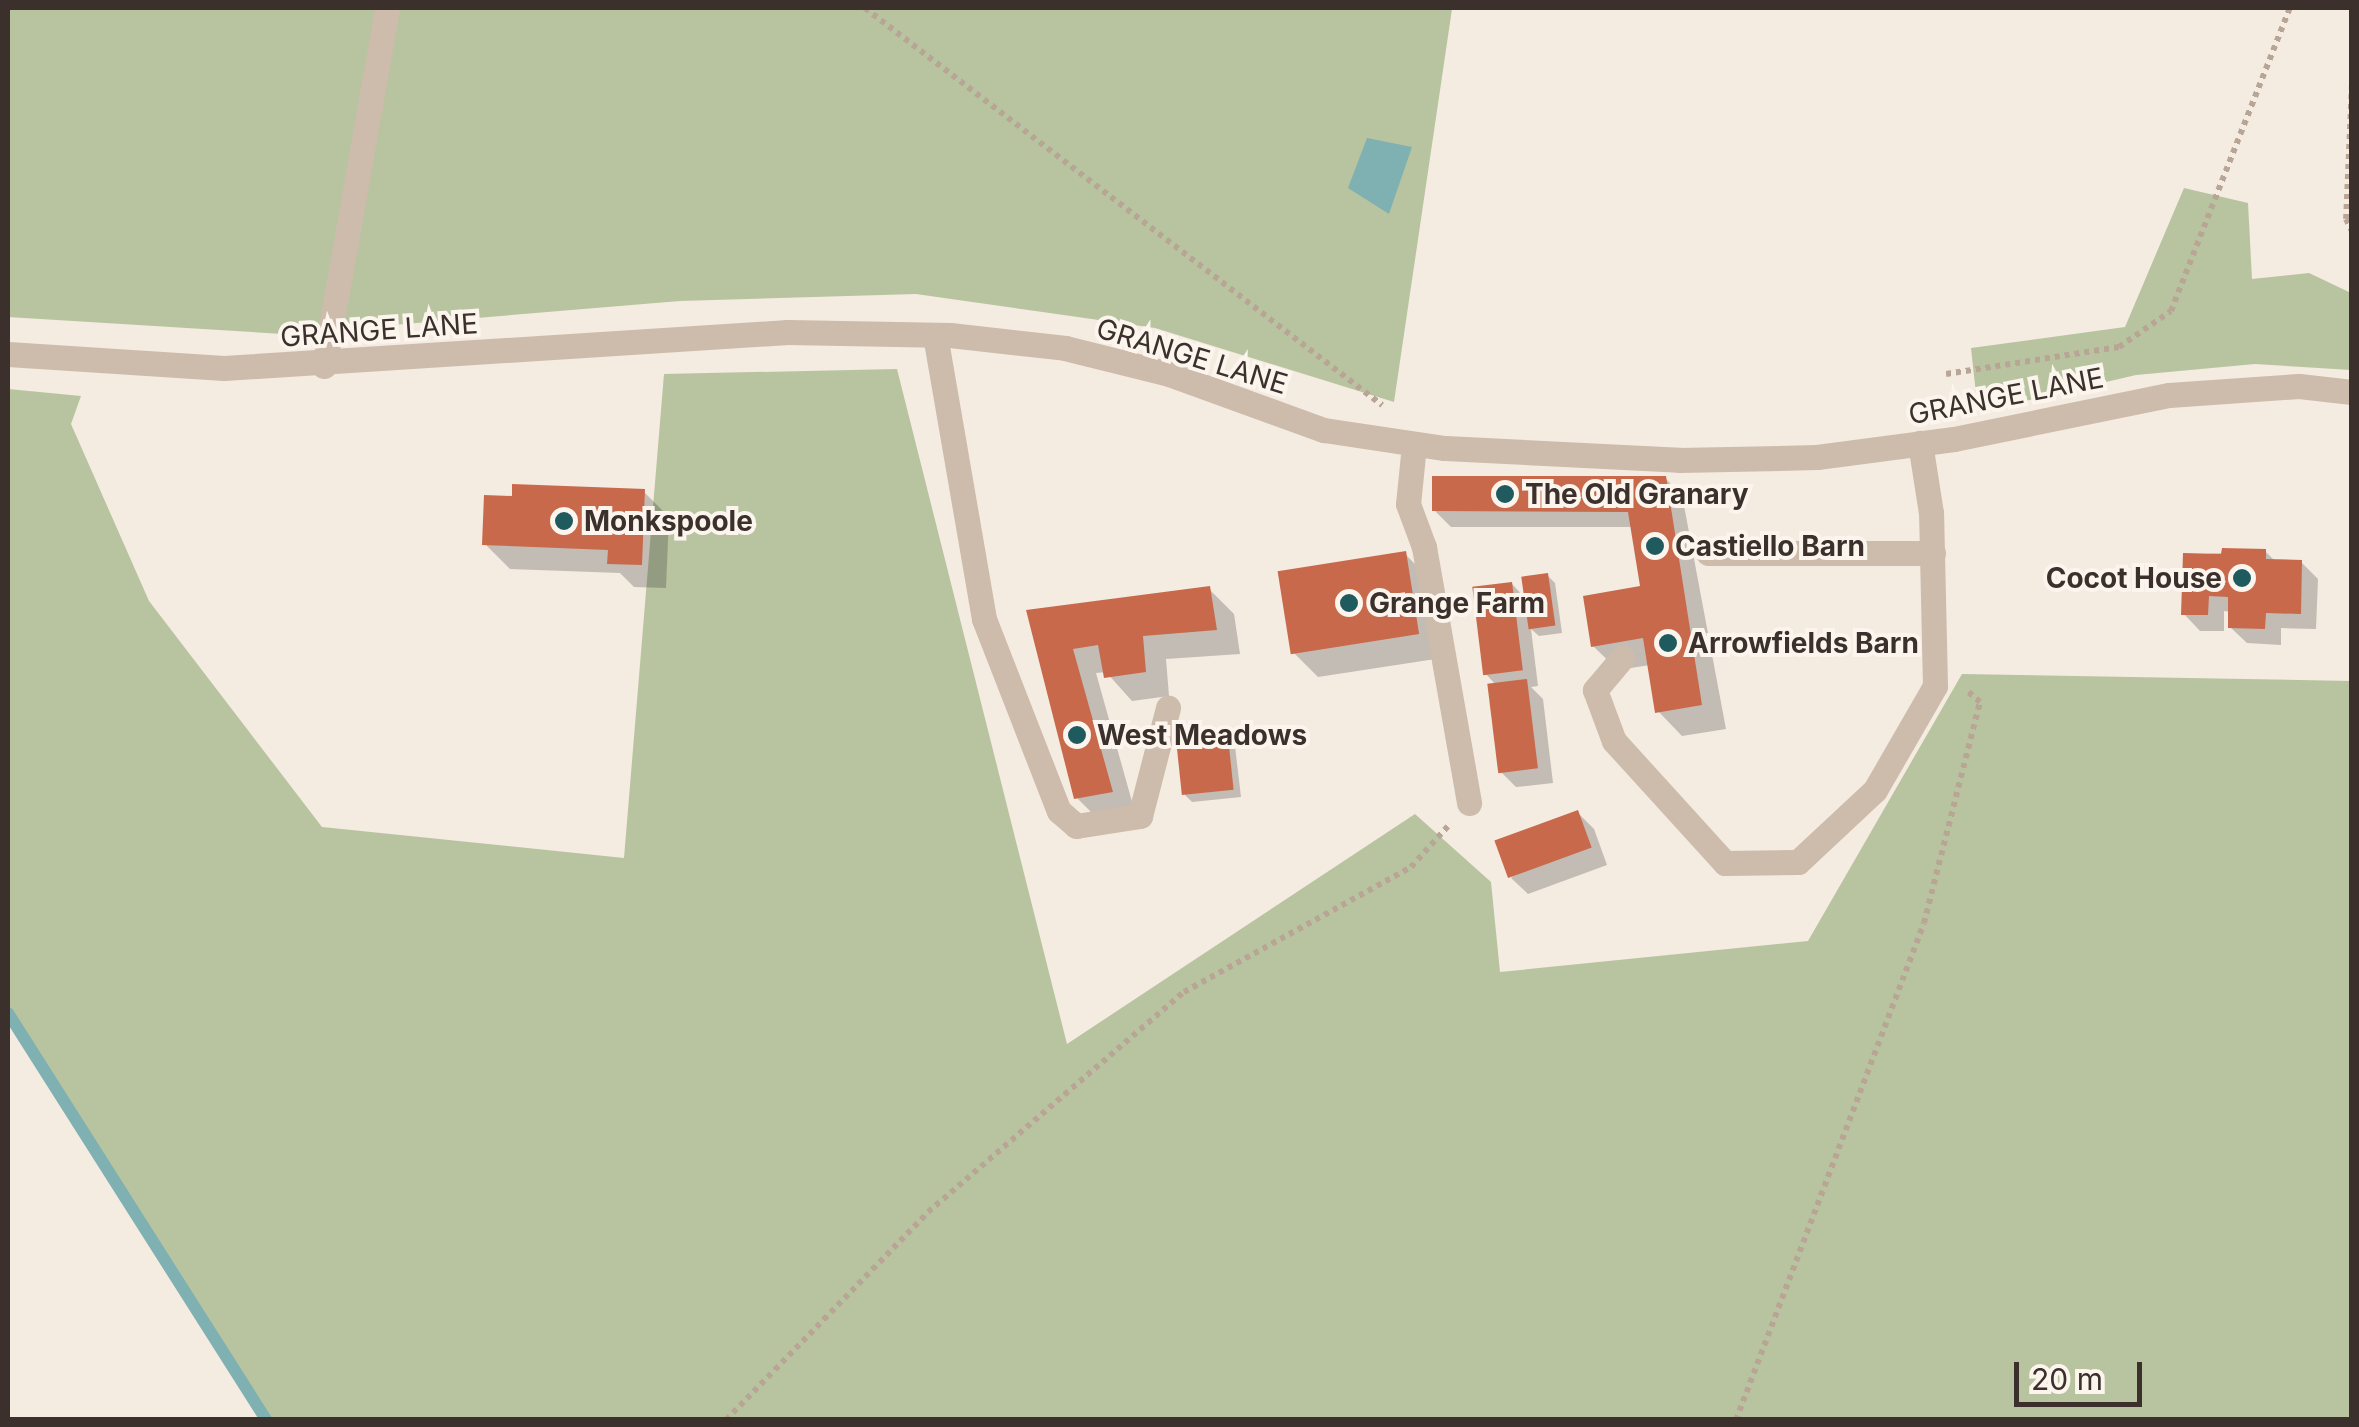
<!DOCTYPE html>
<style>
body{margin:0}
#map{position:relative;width:2359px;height:1427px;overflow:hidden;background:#f4ebe1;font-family:Inter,sans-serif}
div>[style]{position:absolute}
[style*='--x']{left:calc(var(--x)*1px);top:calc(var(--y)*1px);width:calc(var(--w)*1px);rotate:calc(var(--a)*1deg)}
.green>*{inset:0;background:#b8c4a0}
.water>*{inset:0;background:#7fb0b2}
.shadow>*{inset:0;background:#0003}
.stream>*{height:12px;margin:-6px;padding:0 6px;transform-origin:6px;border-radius:6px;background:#7fb0b2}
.building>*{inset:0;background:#c8694b;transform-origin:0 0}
.path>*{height:6px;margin-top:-3px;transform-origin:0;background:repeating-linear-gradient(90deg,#b9a596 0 5px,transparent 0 10px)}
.minor>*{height:25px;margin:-12.5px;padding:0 12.5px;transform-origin:12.5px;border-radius:12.5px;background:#cdbbac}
.dots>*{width:28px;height:28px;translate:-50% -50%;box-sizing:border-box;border:5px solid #fbf5ee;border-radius:50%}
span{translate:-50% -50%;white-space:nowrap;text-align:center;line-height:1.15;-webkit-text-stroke:8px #fbf5ee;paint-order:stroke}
.street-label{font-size:28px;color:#3b302b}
.poi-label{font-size:28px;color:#3b302b;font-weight:700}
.left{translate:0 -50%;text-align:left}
.right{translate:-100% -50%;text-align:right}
.frame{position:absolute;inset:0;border:10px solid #3b302b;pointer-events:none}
.scale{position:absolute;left:2014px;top:1362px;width:128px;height:45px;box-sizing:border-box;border:5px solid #3b302b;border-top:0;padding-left:12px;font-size:30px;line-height:35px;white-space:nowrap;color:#3b302b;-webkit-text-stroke:8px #fbf5ee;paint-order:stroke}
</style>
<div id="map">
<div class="green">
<div style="clip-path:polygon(8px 8px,1447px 8px,1452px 9px,1394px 402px,1155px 328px,916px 294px,680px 301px,283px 334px,8px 317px)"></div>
<div style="clip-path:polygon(2184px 188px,2248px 203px,2252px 279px,2309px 273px,2351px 293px,2351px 370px,2255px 364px,2136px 375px,1978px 412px,1971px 348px,2125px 327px)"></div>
<div style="clip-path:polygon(897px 369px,1067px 1044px,1415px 814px,1491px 882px,1500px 972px,1808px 941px,1962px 674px,2351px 681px,2351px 1419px,266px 1419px,8px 1013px,8px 389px,81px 396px,71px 424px,149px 601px,322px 827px,624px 858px,664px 374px)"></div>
</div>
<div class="water">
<div style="clip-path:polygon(1367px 138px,1412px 147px,1389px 214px,1348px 188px)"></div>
</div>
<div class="shadow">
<div style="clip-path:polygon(1665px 478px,1682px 495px,1726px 729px,1682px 736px,1658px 711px,1650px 665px,1618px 670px,1593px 646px,1645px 588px,1633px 527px,1451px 527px,1434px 510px)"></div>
<div style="clip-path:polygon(644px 492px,669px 517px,666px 588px,634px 587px,620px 573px,510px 569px,485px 544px)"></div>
<div style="clip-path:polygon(2265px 551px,2275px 561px,2301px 562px,2318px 579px,2316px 629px,2281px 628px,2281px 645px,2247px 643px,2230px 627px,2231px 612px,2224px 611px,2224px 631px,2200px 631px,2184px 614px,2185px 555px)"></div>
<div style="clip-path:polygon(1405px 554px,1430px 579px,1442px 658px,1318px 677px,1294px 653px)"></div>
<div style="clip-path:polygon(1547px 575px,1555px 583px,1562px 633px,1539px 636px,1531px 629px,1538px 686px,1531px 687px,1543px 699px,1553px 783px,1516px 787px,1500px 771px,1496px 685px,1485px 673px,1512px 584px,1527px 600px)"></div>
<div style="clip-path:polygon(1209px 589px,1234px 614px,1240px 654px,1166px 659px,1169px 696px,1132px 701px,1106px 672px,1096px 673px,1136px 816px,1101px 822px,1076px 797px,1029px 612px)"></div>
<div style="clip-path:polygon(1226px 730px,1234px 738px,1241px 797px,1192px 802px,1185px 795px)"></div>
<div style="clip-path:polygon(1578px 813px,1594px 829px,1607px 865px,1528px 894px,1511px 878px)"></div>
</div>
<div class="stream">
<div style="--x:8;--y:1013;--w:482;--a:57.6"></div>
</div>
<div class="building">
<div style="clip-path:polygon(1432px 476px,1666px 476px,1702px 705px,1655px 713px,1643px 638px,1591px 647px,1583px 596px,1640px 586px,1628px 512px,1432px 511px)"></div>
<div style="clip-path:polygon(512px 484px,645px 489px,642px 565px,607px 564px,608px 550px,482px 545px,484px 495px,512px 496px)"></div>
<div style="clip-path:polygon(2222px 548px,2266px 549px,2266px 559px,2302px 560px,2301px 614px,2266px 613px,2265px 629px,2228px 628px,2228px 597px,2209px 596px,2208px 615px,2181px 615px,2183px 553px,2221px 554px)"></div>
<div style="left:1406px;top:551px;width:84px;height:130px;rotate:81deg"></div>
<div style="left:1548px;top:573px;width:53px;height:27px;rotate:82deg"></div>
<div style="left:1512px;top:582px;width:89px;height:40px;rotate:83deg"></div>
<div style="clip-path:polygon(1210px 586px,1217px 630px,1143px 636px,1146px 672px,1104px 678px,1098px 645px,1073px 649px,1113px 792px,1074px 799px,1026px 610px)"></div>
<div style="left:1527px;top:679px;width:90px;height:40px;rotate:83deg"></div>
<div style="left:1227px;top:727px;width:63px;height:52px;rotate:84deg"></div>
<div style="left:1578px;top:810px;width:40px;height:89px;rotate:70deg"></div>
</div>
<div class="path">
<div style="--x:865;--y:8;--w:652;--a:37.52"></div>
<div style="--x:2352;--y:84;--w:135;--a:92.5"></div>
<div style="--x:2346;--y:219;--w:13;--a:63"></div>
<div style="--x:1946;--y:374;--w:175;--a:-8.9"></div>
<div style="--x:2119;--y:347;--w:63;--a:-34.7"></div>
<div style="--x:2171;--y:311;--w:326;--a:-68.6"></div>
<div style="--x:726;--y:1420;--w:290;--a:-45.8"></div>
<div style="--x:928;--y:1212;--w:338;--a:-40.7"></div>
<div style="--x:1184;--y:992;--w:259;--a:-28.8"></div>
<div style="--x:1411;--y:867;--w:55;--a:-47.9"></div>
<div style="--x:1736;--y:1420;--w:531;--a:-69.28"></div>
<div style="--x:1924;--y:923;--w:228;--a:-75.8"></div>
<div style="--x:1980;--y:702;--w:20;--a:-139"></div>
</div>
<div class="minor">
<div style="--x:935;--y:335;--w:288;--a:80.2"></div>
<div style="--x:984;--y:619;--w:206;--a:68.7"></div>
<div style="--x:1059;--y:811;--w:23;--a:41"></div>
<div style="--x:1076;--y:826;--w:65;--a:-8.9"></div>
<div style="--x:1140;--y:816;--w:112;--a:-75.5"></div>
<div style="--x:8;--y:354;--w:216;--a:3.7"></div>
<div style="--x:224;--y:368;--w:565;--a:-3.65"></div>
<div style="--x:788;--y:332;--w:162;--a:1.1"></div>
<div style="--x:950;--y:335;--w:116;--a:6.4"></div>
<div style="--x:1065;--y:348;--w:107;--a:14"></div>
<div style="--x:1169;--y:374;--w:165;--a:19.9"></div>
<div style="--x:1324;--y:430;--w:122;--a:8.5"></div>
<div style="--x:1445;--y:448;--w:234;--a:2.9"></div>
<div style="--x:1679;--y:460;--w:138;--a:-1.2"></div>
<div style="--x:1817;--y:457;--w:138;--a:-7.5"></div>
<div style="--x:1954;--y:439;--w:219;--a:-11.6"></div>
<div style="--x:2169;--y:395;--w:130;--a:-4"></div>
<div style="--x:2299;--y:386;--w:53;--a:6.5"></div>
<div style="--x:324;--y:366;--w:364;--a:-80"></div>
<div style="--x:1414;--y:445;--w:59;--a:95.8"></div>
<div style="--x:1408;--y:504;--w:46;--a:69.6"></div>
<div style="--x:1424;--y:547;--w:260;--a:80"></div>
<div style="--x:1708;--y:553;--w:225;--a:0"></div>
<div style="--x:1622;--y:658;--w:42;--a:130.2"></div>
<div style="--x:1595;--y:690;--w:54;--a:69.6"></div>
<div style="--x:1614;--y:741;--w:165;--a:47.7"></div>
<div style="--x:1725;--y:863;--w:73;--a:-0.8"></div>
<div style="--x:1798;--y:862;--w:105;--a:-43.1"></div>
<div style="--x:1875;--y:790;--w:120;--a:-60"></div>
<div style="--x:1935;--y:686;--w:173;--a:-91.3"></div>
<div style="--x:1931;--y:513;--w:71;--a:-98.9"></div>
</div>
<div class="dots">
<div style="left:1505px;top:494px;background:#1f5a5e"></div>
<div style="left:564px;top:521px;background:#1f5a5e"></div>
<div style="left:1655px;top:546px;background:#1f5a5e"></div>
<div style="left:2242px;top:578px;background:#1f5a5e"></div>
<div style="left:1349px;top:603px;background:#1f5a5e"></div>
<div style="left:1668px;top:643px;background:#1f5a5e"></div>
<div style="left:1077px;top:735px;background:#1f5a5e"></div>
</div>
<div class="street-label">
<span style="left:379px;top:330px;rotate:-4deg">GRANGE LANE</span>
<span style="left:1192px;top:356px;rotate:17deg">GRANGE LANE</span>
<span style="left:2006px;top:396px;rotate:-11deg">GRANGE LANE</span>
</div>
<div class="poi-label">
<span class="left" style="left:1525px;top:494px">The Old Granary</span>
<span class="left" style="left:584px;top:521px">Monkspoole</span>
<span class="left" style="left:1675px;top:546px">Castiello Barn</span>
<span class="right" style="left:2222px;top:578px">Cocot House</span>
<span class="left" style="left:1369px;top:603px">Grange Farm</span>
<span class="left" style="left:1688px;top:643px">Arrowfields Barn</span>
<span class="left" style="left:1097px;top:735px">West Meadows</span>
</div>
<div class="frame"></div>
<div class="scale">20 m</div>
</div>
